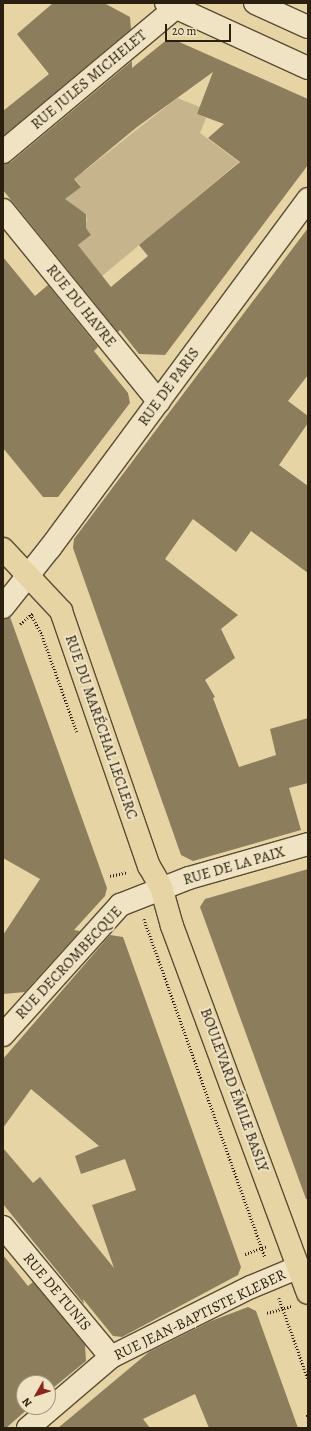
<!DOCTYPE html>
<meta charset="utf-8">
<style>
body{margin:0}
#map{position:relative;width:311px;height:1431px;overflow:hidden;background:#e6d4a5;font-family:Alegreya,serif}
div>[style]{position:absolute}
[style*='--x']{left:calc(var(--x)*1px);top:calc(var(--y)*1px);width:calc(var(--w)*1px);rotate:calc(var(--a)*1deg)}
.green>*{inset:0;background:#c6b58c}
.building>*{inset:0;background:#8c7e5d}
.path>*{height:2.5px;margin-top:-1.25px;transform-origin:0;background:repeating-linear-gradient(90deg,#2b2010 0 1px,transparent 0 3px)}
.roads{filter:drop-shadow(1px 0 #5a4d35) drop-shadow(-1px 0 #5a4d35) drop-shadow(0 1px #5a4d35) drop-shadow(0 -1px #5a4d35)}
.minor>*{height:22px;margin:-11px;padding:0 11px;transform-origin:11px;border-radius:11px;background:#efe3c4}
.major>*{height:22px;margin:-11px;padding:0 11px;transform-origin:11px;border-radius:11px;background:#e6d4a5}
span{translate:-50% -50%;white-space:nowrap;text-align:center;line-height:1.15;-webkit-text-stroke:4px #efe3c4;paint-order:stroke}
.street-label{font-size:15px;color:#2b2010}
.frame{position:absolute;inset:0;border:4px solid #2b2010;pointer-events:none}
.north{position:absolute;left:16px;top:1375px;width:40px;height:40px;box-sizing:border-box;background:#efe3c4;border:1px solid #a1957c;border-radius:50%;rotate:231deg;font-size:11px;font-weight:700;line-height:16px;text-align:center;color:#2b2010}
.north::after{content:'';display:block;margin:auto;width:14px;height:18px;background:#8f2418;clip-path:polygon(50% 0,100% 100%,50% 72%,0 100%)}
.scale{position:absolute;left:165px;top:24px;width:66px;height:18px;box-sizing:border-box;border:2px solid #2b2010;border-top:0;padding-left:5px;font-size:12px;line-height:14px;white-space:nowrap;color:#2b2010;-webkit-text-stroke:3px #efe3c4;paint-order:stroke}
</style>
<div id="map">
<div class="green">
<div style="clip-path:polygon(177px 98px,200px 107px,197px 114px,206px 118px,200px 133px,239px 162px,102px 276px,78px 245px,91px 235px,83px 225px,87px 221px,86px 213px,59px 204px,81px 186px,75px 179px,50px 200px,66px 151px,83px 172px)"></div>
</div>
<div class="building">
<div style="clip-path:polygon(53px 3px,104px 3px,130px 17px,131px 29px,3px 136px,3px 111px,49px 74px,17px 34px)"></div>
<div style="clip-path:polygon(evenodd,177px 41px,308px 99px,308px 165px,165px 355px,139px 354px,120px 330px,118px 332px,3px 190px,3px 164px,11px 162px,132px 61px,132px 68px,164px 42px,177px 41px,213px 72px,197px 114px,224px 124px,208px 138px,240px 162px,139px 245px,148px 256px,111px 287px,78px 245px,91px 235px,86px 228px,86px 214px,65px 199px,81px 187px,74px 179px,137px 127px,213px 72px)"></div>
<div style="clip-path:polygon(308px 228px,308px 375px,288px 401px,308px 416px,308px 423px,279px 465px,308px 486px,308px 573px,251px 531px,236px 552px,193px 519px,165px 559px,238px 615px,221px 629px,235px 658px,205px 680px,215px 697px,213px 698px,239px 767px,276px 755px,270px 729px,308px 718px,308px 783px,289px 788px,301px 830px,193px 861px,181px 855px,73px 548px,74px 539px)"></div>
<div style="clip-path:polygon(3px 257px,35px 296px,48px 285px,98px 347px,94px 351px,128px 393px,130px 403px,58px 497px,43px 497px,3px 448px)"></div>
<div style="clip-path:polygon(10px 617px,107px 888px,105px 896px,74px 930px,80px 931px,25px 992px,3px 994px,3px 935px,40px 879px,3px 858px,3px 619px)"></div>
<div style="clip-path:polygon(308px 869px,308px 1199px,306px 1199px,200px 907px,205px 899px)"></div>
<div style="clip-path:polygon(110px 935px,123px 937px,241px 1267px,238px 1275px,122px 1337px,113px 1336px,83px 1299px,84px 1304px,3px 1204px,3px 1148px,33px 1183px,40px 1177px,114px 1268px,92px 1205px,136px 1190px,125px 1159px,81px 1174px,75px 1156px,99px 1146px,31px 1089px,3px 1128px,3px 1059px)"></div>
<div style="clip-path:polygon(3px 1255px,28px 1286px,33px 1282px,85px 1345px,86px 1361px,48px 1392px,48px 1383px,24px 1383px,24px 1407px,30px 1407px,6px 1428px,3px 1428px)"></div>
<div style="clip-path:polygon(248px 1307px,256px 1311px,298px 1428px,209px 1428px,195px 1394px,143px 1419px,150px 1428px,58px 1428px,149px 1352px,211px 1321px)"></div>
</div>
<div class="path">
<div style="--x:31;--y:614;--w:24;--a:62"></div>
<div style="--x:42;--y:635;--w:103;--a:70.2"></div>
<div style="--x:20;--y:624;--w:17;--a:-40"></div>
<div style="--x:110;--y:876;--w:17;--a:-13"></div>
<div style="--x:144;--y:919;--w:359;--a:70.3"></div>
<div style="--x:245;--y:1254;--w:23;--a:-20"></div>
<div style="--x:279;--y:1298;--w:86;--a:70.3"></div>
<div style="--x:267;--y:1313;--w:25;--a:-16"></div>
<div style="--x:306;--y:1416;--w:2;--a:-27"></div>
</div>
<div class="roads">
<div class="minor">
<div style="--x:166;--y:3;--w:156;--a:24.6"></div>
<div style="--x:255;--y:3;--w:58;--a:24.4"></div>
<div style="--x:3;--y:152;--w:224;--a:-39.9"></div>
<div style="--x:3;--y:210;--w:247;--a:50.9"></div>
<div style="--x:3;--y:607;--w:75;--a:-51.5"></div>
<div style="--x:50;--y:548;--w:434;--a:-53.5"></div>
<div style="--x:3;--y:1035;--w:175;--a:-48"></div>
<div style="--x:120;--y:905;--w:74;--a:-21.4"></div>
<div style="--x:189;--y:878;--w:124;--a:-15.9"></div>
<div style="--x:3;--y:1227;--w:169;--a:50.3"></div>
<div style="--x:28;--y:1428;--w:109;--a:-40.5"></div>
<div style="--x:111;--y:1357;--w:157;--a:-26.6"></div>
<div style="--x:251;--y:1287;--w:52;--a:-22.6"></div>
</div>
<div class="major">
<div style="--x:3;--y:549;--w:85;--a:46.9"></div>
<div style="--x:61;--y:611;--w:270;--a:71"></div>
<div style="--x:149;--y:866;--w:24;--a:60"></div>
<div style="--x:161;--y:887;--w:41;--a:74.2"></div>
<div style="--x:172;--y:926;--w:391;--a:69.7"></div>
</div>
</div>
<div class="street-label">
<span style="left:89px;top:80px;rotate:-40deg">RUE JULES MICHELET</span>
<span style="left:81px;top:306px;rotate:51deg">RUE DU HAVRE</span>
<span style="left:169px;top:387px;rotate:-54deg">RUE DE PARIS</span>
<span style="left:101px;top:727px;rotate:71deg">RUE DU MARÉCHAL LECLERC</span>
<span style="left:234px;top:866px;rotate:-16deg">RUE DE LA PAIX</span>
<span style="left:69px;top:963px;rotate:-47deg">RUE DECROMBECQUE</span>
<span style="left:234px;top:1090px;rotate:70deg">BOULEVARD ÉMILE BASLY</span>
<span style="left:57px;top:1292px;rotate:50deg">RUE DE TUNIS</span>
<span style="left:200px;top:1315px;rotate:-26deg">RUE JEAN-BAPTISTE KLEBER</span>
</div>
<div class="frame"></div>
<div class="north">N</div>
<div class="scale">20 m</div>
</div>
